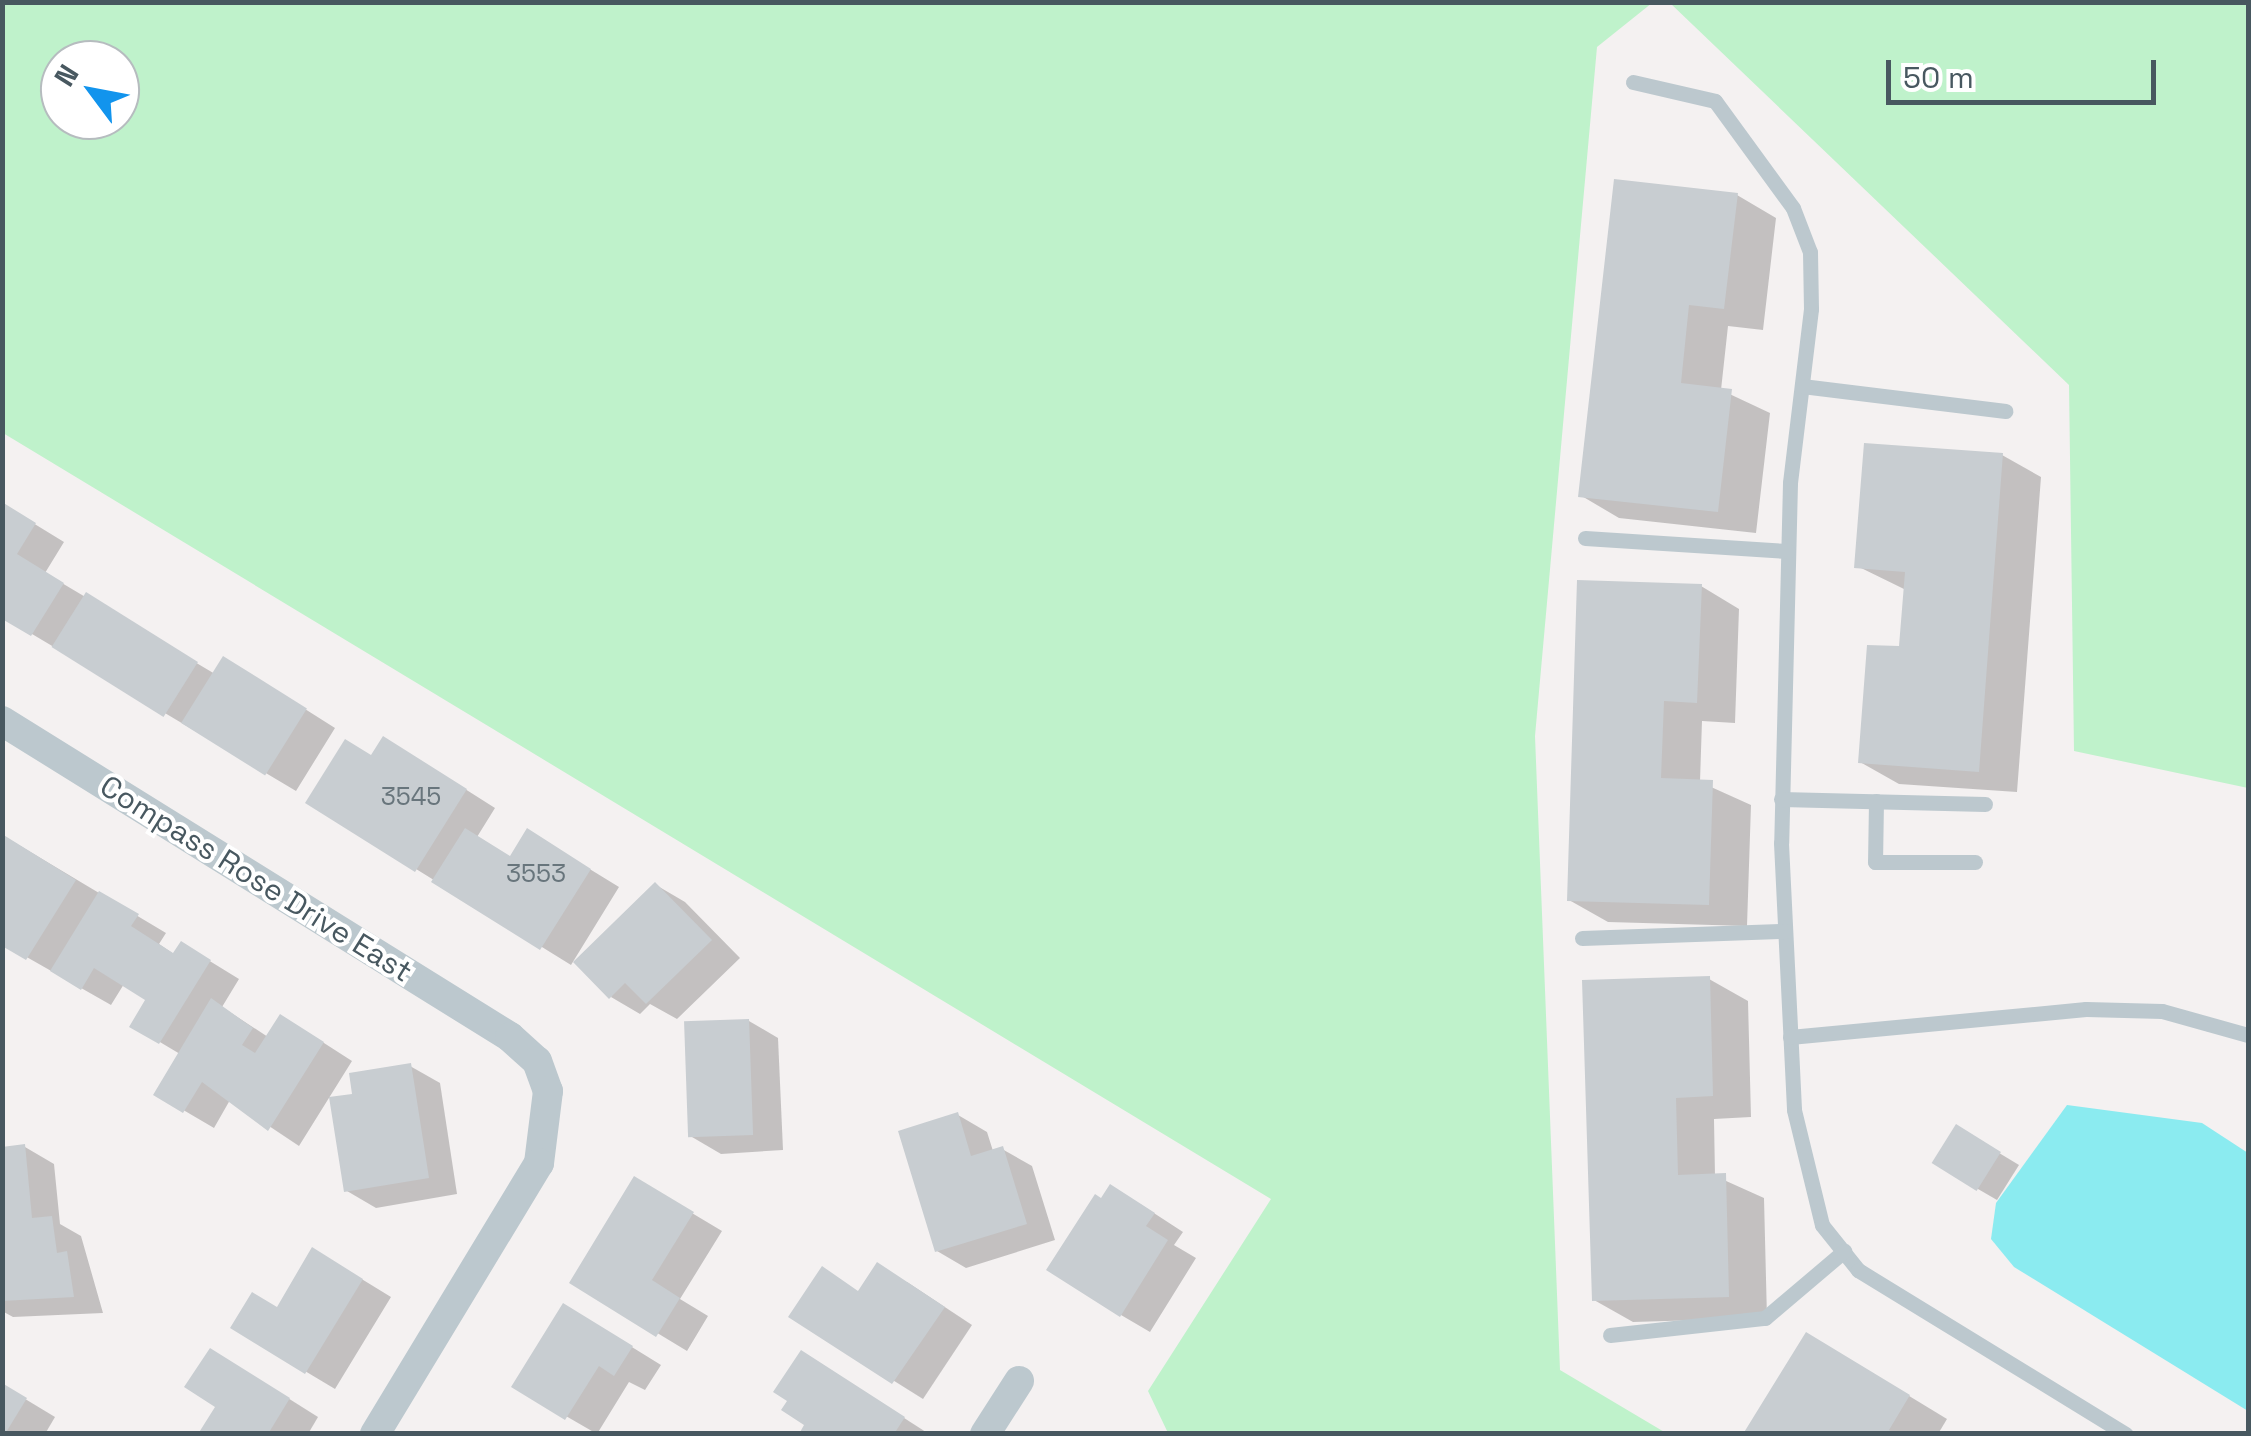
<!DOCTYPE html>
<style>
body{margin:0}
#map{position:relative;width:2251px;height:1436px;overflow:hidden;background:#f4f1f1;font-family:"Space Grotesk",sans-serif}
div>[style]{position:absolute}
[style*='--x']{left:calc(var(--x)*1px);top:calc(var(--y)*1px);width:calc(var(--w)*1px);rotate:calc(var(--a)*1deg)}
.green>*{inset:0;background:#bff2cb}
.water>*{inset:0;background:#8bebf0}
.shadow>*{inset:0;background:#0003}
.building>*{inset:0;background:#c8cdd1;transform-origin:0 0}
.lane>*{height:15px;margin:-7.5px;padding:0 7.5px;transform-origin:7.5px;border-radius:7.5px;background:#bcc8ce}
.street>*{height:30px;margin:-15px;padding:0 15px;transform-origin:15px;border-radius:15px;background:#bcc8ce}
span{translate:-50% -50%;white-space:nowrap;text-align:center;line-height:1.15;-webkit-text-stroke:8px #fff;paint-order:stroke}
.number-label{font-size:25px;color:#68757c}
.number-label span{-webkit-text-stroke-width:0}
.street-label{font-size:30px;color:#485860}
.frame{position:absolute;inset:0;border:5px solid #485860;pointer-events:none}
.north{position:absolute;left:40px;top:40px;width:100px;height:100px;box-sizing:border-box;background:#fff;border:2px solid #b6bcbf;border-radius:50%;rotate:302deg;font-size:28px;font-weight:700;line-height:40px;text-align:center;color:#485860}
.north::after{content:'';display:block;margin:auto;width:35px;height:45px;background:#1294ed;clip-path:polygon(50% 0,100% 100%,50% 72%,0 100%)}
.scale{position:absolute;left:1886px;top:60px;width:270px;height:45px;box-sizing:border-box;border:5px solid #485860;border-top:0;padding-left:12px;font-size:30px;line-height:35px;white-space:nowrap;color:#485860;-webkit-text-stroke:8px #fff;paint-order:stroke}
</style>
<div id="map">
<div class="green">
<div style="clip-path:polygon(evenodd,2px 3px,1652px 3px,1597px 47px,1535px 736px,1560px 1370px,1666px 1433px,1168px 1433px,1148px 1391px,1271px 1199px,3px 433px,2px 3px,60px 60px,120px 60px,120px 120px,60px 120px,60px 60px)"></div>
<div style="clip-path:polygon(1670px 3px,2248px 3px,2248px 788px,2074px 751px,2069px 385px)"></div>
</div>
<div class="water">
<div style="clip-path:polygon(2067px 1105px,2202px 1123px,2248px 1153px,2248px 1411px,2014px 1267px,1991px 1239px,1996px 1203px)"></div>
</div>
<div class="shadow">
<div style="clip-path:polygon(1737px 195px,1776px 218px,1763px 330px,1728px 326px,1721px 390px,1770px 413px,1756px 533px,1619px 518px,1580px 495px)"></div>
<div style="clip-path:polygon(2002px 455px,2041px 477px,2017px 792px,1899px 784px,1860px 762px,1902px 649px,1906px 590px,1857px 566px)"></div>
<div style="clip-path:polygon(2px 504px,64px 542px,45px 573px,215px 674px,253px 676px,335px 728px,296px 791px,32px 634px)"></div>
<div style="clip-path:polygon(1701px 586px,1739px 609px,1735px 723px,1702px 721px,1700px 782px,1751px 805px,1747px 926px,1608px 922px,1569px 900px)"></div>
<div style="clip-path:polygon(413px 756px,495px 808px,477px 837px,511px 858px,557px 849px,619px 887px,571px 965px,308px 802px,372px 758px)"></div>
<div style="clip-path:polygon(2px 835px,166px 933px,159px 944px,175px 955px,182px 944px,239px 979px,222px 1007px,268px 1037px,310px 1034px,352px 1061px,299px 1146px,230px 1100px,214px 1128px,156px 1094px,180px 1054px,133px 1026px,148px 1000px,124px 984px,111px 1005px,2px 943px)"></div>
<div style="clip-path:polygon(656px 885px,685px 902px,740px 958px,677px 1019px,650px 1004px,640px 1014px,611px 997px)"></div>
<div style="clip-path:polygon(1709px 979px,1748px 1001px,1751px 1117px,1714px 1119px,1715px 1176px,1764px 1198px,1767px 1318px,1633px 1322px,1594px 1300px)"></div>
<div style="clip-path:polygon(749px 1021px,778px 1038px,783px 1150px,721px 1154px,692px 1137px)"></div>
<div style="clip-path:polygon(410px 1066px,440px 1083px,457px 1194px,376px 1208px,347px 1191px,355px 1096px)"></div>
<div style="clip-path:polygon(958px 1115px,987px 1132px,993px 1151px,1002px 1149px,1032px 1166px,1055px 1240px,966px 1268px,937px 1251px)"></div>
<div style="clip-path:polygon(1976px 1139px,2019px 1165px,1997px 1200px,1978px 1189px)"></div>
<div style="clip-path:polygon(25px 1147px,54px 1164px,60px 1224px,81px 1236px,103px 1313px,13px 1317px,2px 1311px,2px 1149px)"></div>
<div style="clip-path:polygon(635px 1179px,722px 1231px,680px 1299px,708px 1316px,687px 1351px,573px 1282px)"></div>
<div style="clip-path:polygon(1140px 1204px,1183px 1232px,1174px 1245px,1196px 1258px,1150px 1332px,1121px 1315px)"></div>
<div style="clip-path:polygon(342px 1267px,391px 1297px,335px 1389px,233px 1328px,278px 1309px)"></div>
<div style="clip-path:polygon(907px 1282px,972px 1325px,923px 1399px,792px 1317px)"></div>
<div style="clip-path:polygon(593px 1323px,661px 1365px,645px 1390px,629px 1382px,597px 1434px,514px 1386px)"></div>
<div style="clip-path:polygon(1845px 1357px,1947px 1419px,1938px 1434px,1746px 1434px)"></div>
<div style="clip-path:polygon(240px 1368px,318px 1417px,308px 1434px,201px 1434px)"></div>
<div style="clip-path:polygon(831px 1371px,929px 1434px,802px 1434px)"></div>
<div style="clip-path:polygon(2px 1385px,55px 1417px,45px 1434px,2px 1434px)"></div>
</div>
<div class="building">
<div style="clip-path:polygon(1614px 179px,1738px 193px,1724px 309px,1689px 305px,1681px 383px,1732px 389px,1718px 512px,1578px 497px)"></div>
<div style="clip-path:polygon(1864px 443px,2003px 453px,1979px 772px,1858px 763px,1867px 645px,1899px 646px,1905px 572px,1854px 568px)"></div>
<div style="clip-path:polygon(2px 502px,36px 523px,17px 554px,64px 583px,31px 636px,2px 619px)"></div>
<div style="clip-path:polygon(1577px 580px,1702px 584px,1697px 703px,1664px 701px,1661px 778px,1713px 780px,1709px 905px,1567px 901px)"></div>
<div style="left:86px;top:592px;width:132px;height:65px;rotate:32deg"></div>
<div style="left:223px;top:656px;width:99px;height:79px;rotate:32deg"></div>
<div style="clip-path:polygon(383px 736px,467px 789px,415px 872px,305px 803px,345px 739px,371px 755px)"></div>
<div style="clip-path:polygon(465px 828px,510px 856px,527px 828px,591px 869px,540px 950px,431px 882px)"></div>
<div style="clip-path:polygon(2px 834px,76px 880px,26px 960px,2px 946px)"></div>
<div style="clip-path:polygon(655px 882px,712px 940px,646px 1004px,625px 983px,609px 999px,573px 962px)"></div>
<div style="clip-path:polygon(99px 891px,139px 914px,131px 926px,173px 953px,181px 941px,211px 960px,159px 1044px,129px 1027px,145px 1000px,94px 968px,81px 990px,50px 971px)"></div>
<div style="clip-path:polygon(1710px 976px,1713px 1096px,1676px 1098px,1678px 1175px,1726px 1173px,1729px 1297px,1592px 1301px,1582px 980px)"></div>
<div style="clip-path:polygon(211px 998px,253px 1028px,242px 1045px,255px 1053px,280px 1014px,324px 1042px,268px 1131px,202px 1082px,183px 1113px,153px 1095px)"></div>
<div style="left:749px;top:1019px;width:116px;height:65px;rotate:88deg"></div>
<div style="clip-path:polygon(411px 1063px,429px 1178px,344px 1192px,329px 1097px,352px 1094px,349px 1073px)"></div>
<div style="clip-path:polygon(958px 1112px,971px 1156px,1003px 1146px,1027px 1224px,935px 1252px,898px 1131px)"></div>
<div style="left:1956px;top:1124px;width:53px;height:46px;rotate:32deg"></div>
<div style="clip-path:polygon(25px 1144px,32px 1218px,52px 1216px,57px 1253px,67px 1251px,74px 1297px,2px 1301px,2px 1147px)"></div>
<div style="clip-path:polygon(634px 1176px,694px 1212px,652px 1280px,680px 1298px,656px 1337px,569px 1283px)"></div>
<div style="clip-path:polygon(1110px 1184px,1155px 1213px,1146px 1226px,1168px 1240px,1120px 1317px,1046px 1270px,1095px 1194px,1101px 1198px)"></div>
<div style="clip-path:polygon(312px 1247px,363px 1279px,305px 1374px,230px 1328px,252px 1292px,277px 1307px)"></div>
<div style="clip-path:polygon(877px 1262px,945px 1307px,892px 1384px,788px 1317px,822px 1266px,858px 1291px)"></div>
<div style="clip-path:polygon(563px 1303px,633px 1346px,614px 1376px,599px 1366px,565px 1420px,511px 1387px)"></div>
<div style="clip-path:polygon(1806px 1332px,1910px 1395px,1889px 1430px,1895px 1434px,1743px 1434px)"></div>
<div style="clip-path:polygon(210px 1348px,290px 1398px,268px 1434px,198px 1434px,215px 1407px,184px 1387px)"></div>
<div style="clip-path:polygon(801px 1350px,905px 1417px,894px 1434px,799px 1434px,804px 1425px,781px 1410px,787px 1401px,773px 1392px)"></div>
<div style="clip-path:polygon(2px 1383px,27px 1398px,5px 1434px,2px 1434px)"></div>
</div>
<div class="lane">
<div style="--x:1633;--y:82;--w:84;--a:13"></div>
<div style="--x:1715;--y:101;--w:132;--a:53.9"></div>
<div style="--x:1793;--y:208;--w:47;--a:68.9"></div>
<div style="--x:1810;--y:252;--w:57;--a:89"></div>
<div style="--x:1811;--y:309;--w:175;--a:96.9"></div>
<div style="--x:1790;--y:483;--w:360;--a:91.4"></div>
<div style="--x:1781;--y:843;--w:267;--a:87.2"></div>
<div style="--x:1794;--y:1110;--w:118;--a:76.3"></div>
<div style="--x:1822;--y:1225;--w:58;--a:51.3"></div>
<div style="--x:1858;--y:1270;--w:314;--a:31.5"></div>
<div style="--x:1802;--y:386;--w:205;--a:7"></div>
<div style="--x:1585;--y:538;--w:203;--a:3.7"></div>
<div style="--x:1781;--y:799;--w:204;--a:1.4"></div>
<div style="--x:1876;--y:801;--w:61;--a:90.9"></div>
<div style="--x:1875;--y:862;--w:100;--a:0"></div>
<div style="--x:1582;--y:938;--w:203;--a:-2"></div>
<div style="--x:1790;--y:1037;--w:297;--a:-5.4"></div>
<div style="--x:2086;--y:1009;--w:76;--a:1.5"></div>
<div style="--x:2162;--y:1011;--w:89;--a:15.6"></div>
<div style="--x:1610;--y:1335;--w:156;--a:-6.3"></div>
<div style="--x:1765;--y:1318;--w:104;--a:-40.3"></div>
</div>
<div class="street">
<div style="--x:2;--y:721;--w:598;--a:31.88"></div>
<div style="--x:510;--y:1037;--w:36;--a:42"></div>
<div style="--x:537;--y:1061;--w:32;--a:70"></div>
<div style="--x:548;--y:1091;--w:73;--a:97.1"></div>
<div style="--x:539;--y:1163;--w:317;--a:121.2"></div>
<div style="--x:985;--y:1434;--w:63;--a:-57.3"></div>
</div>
<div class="number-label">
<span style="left:411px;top:796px">3545</span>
<span style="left:536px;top:873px">3553</span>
</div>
<div class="street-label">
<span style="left:256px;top:879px;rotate:32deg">Compass Rose Drive East</span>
</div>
<div class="frame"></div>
<div class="north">N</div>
<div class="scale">50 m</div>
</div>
